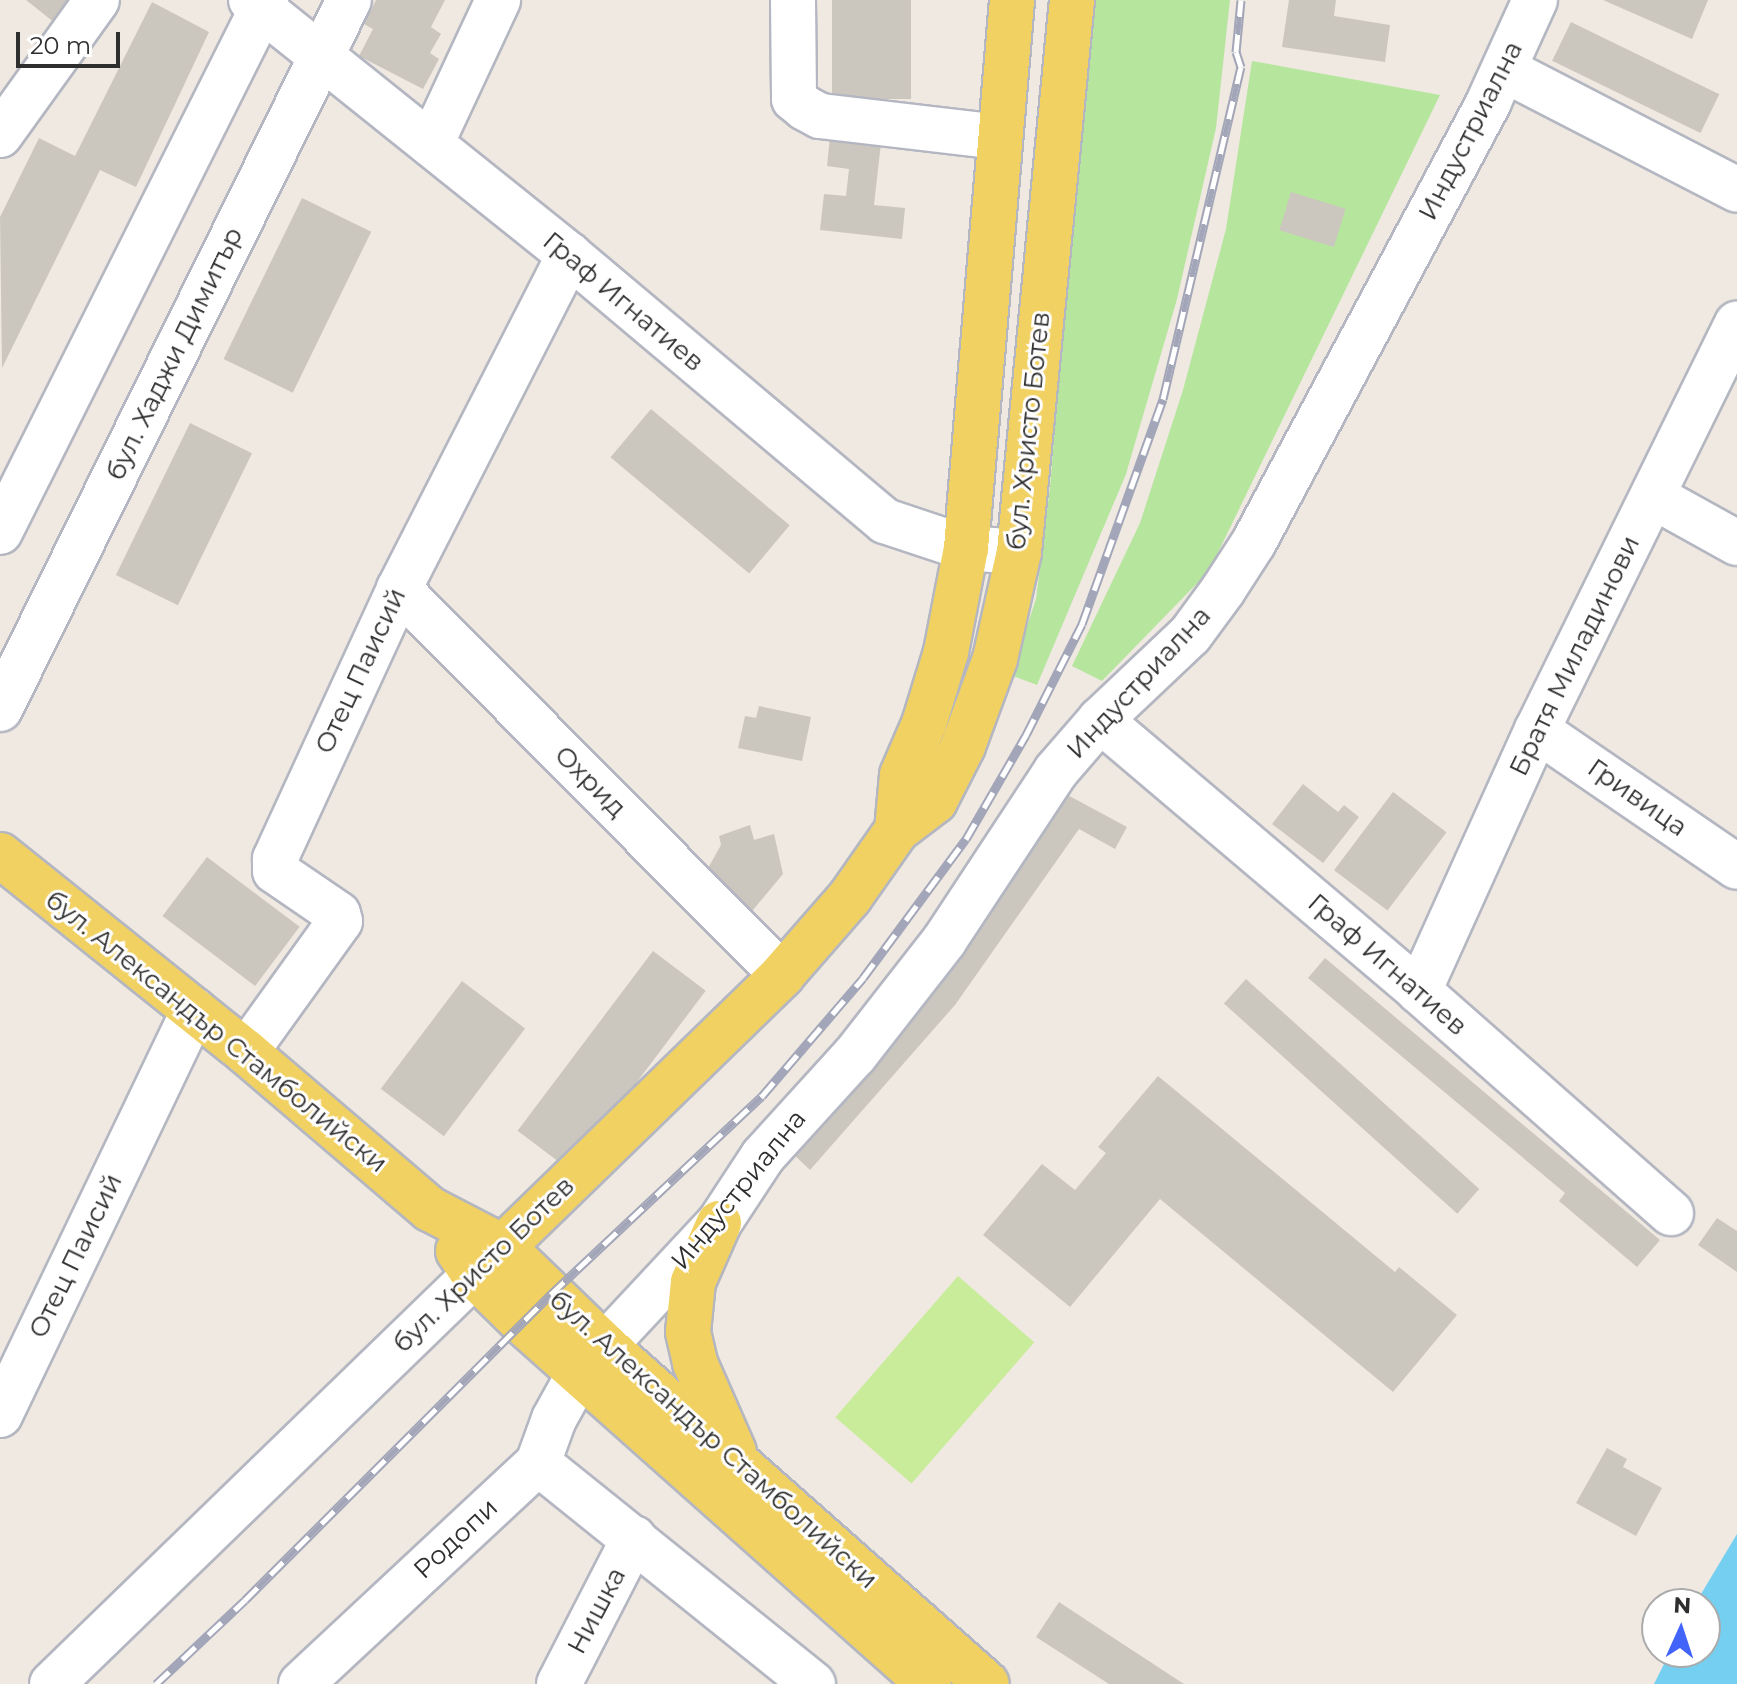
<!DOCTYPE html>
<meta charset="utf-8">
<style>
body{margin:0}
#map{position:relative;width:1737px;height:1684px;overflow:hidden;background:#efe9e1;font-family:Montserrat,sans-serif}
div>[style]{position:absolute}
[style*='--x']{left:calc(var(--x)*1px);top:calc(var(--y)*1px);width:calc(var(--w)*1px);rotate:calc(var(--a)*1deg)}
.green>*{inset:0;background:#b6e59e}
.pitch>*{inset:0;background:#c9ec9a;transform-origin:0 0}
.water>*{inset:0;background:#75cff0}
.building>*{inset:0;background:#cbc7bf;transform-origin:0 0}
.roads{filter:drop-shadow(2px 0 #b4b7c1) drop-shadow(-2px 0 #b4b7c1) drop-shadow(0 2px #b4b7c1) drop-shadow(0 -2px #b4b7c1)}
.minor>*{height:44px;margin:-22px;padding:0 22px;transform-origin:22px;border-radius:22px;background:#fff}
.major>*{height:44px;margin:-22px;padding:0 22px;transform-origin:22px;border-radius:22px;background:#f2d163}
.rail>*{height:9px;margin-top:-4.5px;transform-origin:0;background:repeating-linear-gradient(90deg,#fff 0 18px,#a3a6b8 0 36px);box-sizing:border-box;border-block:2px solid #a3a6b8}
span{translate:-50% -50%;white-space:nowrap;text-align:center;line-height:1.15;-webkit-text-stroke:6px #fff;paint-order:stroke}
.street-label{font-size:26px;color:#2e2e2e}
.north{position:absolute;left:1641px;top:1588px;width:80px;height:80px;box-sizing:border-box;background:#fff;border:2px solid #ababab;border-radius:50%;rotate:3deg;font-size:22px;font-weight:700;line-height:32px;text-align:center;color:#2e2e2e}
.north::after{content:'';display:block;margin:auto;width:28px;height:36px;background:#4264fb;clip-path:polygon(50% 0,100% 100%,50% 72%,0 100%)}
.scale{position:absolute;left:16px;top:32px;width:104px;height:36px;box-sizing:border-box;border:4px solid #2e2e2e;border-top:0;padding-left:10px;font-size:24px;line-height:28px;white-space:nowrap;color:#2e2e2e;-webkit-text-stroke:6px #fff;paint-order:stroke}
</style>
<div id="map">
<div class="green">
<div style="clip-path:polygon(1090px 0,1230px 0,1216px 128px,1177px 299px,1126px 474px,1037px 685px,1011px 675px,1036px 599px,1050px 487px)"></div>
<div style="clip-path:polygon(1252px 61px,1440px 95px,1209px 571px,1102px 681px,1072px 666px,1140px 523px,1183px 390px,1226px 229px)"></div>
</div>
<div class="pitch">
<div style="left:958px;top:1276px;width:101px;height:187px;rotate:41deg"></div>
</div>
<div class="water">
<div style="clip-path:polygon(1737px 1534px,1737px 1684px,1654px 1684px,1670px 1652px,1705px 1652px,1705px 1604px,1695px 1604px)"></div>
</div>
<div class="building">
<div style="clip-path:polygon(26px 0,82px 0,60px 27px)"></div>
<div style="clip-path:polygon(376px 0,445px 0,431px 27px,441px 34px,430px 53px,439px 59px,423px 89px,359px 56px,373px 29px,364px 24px)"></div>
<div style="left:832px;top:0;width:79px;height:99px"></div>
<div style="clip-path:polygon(1289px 0,1336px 0,1334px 16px,1390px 25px,1385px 62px,1282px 47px)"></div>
<div style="clip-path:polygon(1603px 0,1708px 0,1692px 39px)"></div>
<div style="clip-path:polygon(152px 2px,209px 32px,136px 187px,100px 170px,2px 368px,0 217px,39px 138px,75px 156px)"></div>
<div style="left:1571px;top:22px;width:165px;height:43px;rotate:26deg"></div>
<div style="clip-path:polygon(830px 137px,881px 143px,874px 205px,905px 208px,902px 239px,820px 230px,824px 194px,846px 196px,849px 169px,827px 166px)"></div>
<div style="left:1291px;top:192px;width:57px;height:40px;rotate:17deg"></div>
<div style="left:302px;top:198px;width:77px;height:179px;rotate:26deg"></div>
<div style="left:651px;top:409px;width:181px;height:63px;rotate:40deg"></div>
<div style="left:190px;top:423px;width:69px;height:169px;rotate:26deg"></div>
<div style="clip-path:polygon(759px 706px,811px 717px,802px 761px,738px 748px,745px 716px,756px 718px)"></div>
<div style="clip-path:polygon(1303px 784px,1338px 812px,1344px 805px,1359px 817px,1323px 863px,1272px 824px)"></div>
<div style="clip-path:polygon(1062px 792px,1127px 827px,1115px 849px,1079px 829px,955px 1005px,810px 1170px,790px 1151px)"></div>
<div style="left:1393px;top:792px;width:67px;height:98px;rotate:37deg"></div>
<div style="clip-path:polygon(750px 825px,754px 840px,774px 834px,783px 874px,748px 916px,703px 877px,721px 845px,719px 836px)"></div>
<div style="left:207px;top:857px;width:116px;height:74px;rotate:37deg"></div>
<div style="left:653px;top:951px;width:66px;height:225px;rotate:37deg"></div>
<div style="clip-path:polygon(1325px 958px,1660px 1240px,1637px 1267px,1559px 1201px,1565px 1193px,1308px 978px)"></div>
<div style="left:1246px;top:979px;width:314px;height:33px;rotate:42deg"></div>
<div style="left:462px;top:981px;width:79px;height:135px;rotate:37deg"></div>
<div style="clip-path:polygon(1158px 1076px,1395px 1272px,1399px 1267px,1457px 1315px,1393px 1392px,1160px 1199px,1070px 1307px,983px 1235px,1042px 1164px,1075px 1190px,1106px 1153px,1098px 1147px)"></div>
<div style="clip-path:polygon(1717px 1218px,1737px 1231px,1737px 1272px,1698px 1245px)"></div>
<div style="clip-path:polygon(1607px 1448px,1627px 1459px,1623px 1467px,1662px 1488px,1636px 1536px,1576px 1503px)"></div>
<div style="clip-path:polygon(1059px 1602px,1106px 1633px,1184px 1684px,1109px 1684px,1036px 1637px)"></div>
</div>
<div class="roads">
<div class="minor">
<div style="--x:251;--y:0;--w:408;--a:38.7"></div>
<div style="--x:569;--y:255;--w:413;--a:40.1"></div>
<div style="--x:885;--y:521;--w:85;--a:18.4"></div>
<div style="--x:966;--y:548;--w:53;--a:4.3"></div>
<div style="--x:793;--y:0;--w:99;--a:89.4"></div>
<div style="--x:794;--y:99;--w:14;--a:39"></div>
<div style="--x:805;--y:108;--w:17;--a:28"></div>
<div style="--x:820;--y:116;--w:181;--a:6.7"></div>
<div style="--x:1505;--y:70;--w:261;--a:27.3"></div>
<div style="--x:0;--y:135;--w:166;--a:-54.3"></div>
<div style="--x:431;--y:144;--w:159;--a:-65"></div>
<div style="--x:1654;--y:497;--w:95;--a:29"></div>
<div style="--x:0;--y:532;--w:595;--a:-63.43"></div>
<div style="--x:399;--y:589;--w:544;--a:45.22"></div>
<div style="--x:0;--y:709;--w:790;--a:-63.79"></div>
<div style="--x:1100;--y:720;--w:419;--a:40.3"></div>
<div style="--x:1419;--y:991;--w:336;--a:41.4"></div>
<div style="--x:1537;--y:730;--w:242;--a:34.4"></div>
<div style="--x:1419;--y:991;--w:286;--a:-65.7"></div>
<div style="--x:1537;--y:730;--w:453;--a:-63.8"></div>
<div style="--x:246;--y:1052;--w:161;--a:-54.3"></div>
<div style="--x:340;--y:921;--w:7;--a:-106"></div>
<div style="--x:338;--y:914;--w:76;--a:-145.7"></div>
<div style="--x:275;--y:871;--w:12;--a:-90"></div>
<div style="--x:275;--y:859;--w:297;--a:-65.3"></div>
<div style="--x:399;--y:589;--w:375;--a:-63"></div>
<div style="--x:0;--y:1415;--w:449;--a:-64.4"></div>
<div style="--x:538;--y:1463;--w:353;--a:38.8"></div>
<div style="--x:52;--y:1684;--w:588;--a:-44.1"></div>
<div style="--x:301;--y:1684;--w:324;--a:-43"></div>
<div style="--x:538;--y:1463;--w:47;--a:-70"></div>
<div style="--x:554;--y:1419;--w:54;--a:-61"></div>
<div style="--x:580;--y:1372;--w:204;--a:-47"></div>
<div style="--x:719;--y:1223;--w:80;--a:-56.7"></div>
<div style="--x:763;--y:1156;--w:137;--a:-47.7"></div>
<div style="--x:855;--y:1055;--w:145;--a:-52"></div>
<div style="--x:944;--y:941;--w:204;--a:-56.6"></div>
<div style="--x:1056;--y:771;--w:67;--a:-49.2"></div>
<div style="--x:1100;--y:720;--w:124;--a:-43.4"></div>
<div style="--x:1190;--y:635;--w:56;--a:-53.7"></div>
<div style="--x:1223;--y:590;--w:57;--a:-57.1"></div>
<div style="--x:1254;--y:542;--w:500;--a:-61.9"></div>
<div style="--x:1489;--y:101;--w:111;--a:-65.5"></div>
<div style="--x:559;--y:1684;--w:164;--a:-62.8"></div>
</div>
<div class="major">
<div style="--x:897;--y:830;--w:55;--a:-84.8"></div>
<div style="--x:902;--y:775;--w:56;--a:-66.7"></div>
<div style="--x:924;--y:724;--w:75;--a:-73"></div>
<div style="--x:946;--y:652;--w:106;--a:-79.1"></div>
<div style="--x:966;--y:548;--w:550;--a:-85.2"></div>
<div style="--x:0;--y:855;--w:315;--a:38.7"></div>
<div style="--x:246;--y:1052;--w:242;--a:40.5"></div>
<div style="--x:430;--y:1209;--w:82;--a:27.5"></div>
<div style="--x:503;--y:1247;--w:141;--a:44.1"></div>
<div style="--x:604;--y:1345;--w:511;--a:41.51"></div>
<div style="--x:719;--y:1223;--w:64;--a:113.8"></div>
<div style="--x:693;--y:1282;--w:50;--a:95.7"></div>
<div style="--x:688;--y:1332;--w:32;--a:77"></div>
<div style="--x:695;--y:1363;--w:97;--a:66.3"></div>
<div style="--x:458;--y:1251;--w:29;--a:56"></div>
<div style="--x:474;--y:1275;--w:69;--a:44.4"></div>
<div style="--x:523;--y:1323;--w:543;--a:41.64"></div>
<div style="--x:474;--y:1275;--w:430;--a:-44.2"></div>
<div style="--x:782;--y:975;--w:103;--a:-48.9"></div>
<div style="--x:850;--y:897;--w:82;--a:-55"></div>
<div style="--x:897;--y:830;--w:48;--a:-37.3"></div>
<div style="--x:935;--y:801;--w:62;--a:-63"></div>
<div style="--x:963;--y:746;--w:93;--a:-69.8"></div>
<div style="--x:995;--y:659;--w:110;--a:-77.4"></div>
<div style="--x:1019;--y:552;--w:555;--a:-84.52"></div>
</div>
</div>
<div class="rail">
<div style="--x:156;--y:1684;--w:122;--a:-43.3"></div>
<div style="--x:245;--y:1600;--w:433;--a:-45"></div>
<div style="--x:551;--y:1294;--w:289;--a:-43.2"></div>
<div style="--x:762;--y:1096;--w:155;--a:-49.4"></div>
<div style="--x:863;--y:978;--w:173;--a:-53.5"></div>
<div style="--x:966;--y:839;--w:120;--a:-60"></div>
<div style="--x:1026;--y:735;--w:124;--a:-63.2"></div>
<div style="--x:1082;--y:624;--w:239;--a:-70.2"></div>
<div style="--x:1163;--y:399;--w:341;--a:-76.8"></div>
<div style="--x:1241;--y:67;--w:16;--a:-108"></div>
<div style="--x:1236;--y:52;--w:52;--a:-84.5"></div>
</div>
<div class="street-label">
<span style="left:1471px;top:131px;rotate:-63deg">Индустриална</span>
<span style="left:623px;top:302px;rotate:40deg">Граф Игнатиев</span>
<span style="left:175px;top:354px;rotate:-64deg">бул. Хаджи Димитър</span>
<span style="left:1029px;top:431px;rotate:-84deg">бул. Христо Ботев</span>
<span style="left:1575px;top:656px;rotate:-64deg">Братя Миладинови</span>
<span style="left:361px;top:671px;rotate:-65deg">Отец Паисий</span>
<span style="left:1139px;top:683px;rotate:-47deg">Индустриална</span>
<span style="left:590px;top:782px;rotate:45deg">Охрид</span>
<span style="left:1637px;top:798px;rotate:35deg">Гривица</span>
<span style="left:1387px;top:965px;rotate:41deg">Граф Игнатиев</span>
<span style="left:216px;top:1032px;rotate:39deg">бул. Александър Стамболийски</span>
<span style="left:739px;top:1190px;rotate:-51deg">Индустриална</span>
<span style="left:76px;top:1256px;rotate:-64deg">Отец Паисий</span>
<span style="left:484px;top:1265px;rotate:-44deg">бул. Христо Ботев</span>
<span style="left:713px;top:1440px;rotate:42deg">бул. Александър Стамболийски</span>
<span style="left:456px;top:1539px;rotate:-43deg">Родопи</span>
<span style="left:597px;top:1611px;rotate:-62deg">Нишка</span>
</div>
<div class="north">N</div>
<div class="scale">20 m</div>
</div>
